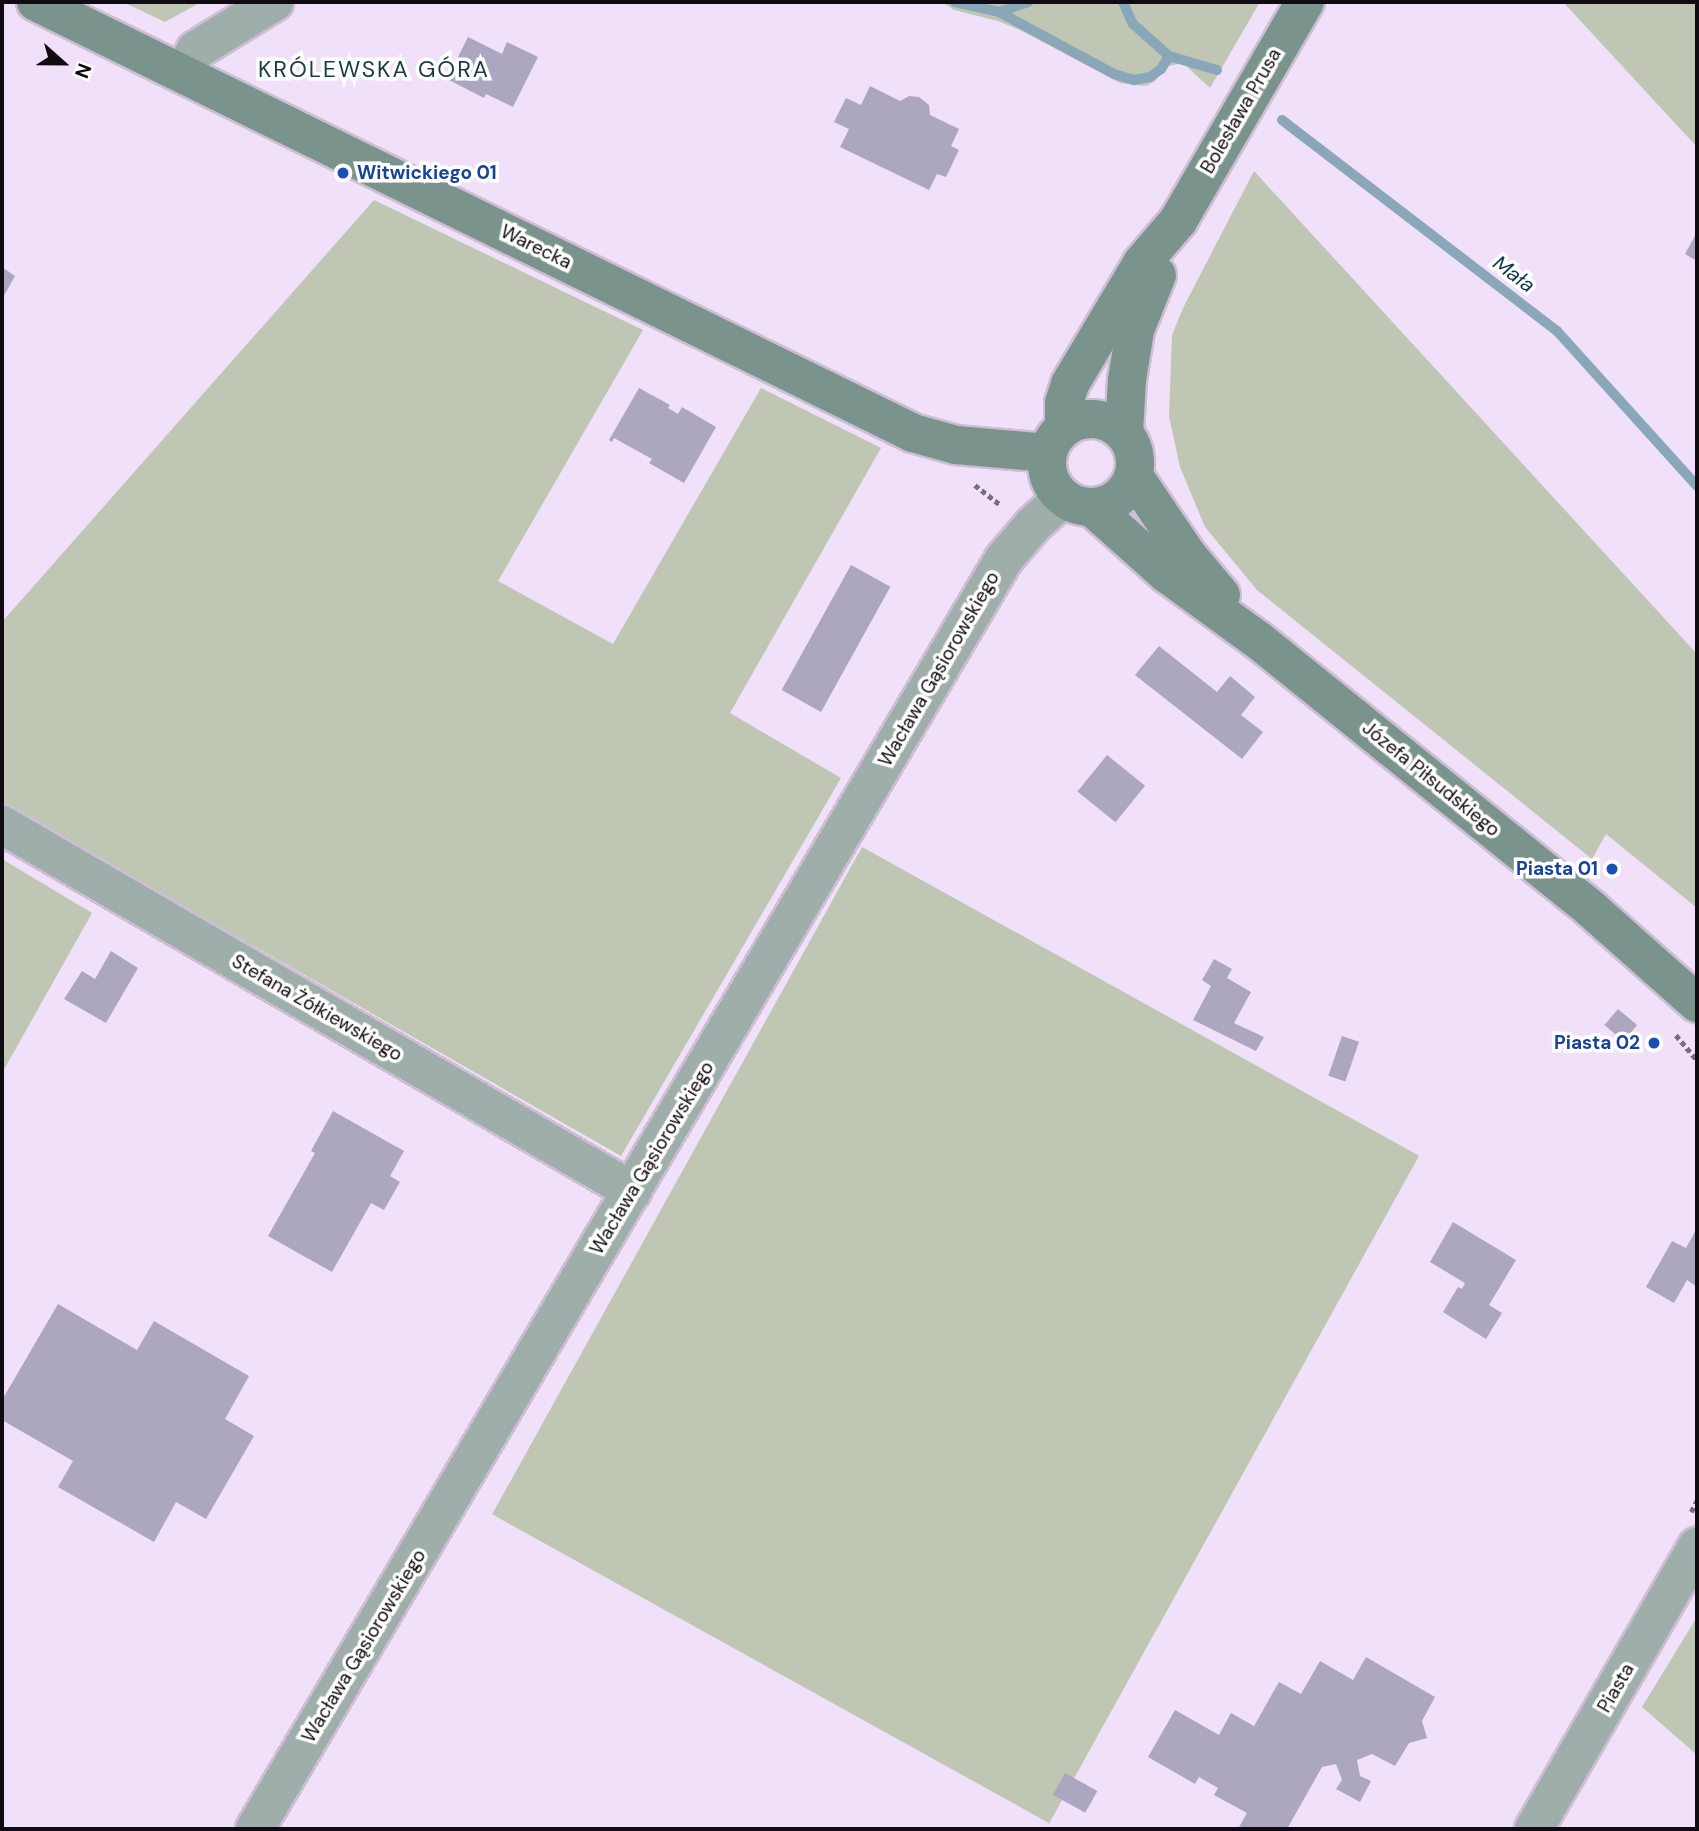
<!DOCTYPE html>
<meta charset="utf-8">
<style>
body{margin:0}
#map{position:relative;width:1699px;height:1831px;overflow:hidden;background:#f1e0f9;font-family:"DM Sans",sans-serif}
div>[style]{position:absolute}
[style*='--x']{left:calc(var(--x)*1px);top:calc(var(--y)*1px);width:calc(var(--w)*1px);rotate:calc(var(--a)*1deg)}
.green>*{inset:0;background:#bfc6b4;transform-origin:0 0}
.stream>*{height:10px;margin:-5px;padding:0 5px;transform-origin:5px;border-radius:5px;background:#8aa7b9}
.building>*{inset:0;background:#ada6c0;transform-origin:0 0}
.path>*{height:4.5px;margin-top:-2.25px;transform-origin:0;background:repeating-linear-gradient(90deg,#776d7d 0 5px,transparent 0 8.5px)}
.roads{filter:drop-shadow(2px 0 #cdbed4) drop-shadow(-2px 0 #cdbed4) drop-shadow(0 2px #cdbed4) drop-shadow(0 -2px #cdbed4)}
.street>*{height:38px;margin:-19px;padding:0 19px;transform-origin:19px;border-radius:19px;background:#9faeaa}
.secondary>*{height:38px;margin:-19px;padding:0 19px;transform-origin:19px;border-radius:19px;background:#7b938d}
.secondary>.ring{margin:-19px;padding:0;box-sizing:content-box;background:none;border:38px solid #7b938d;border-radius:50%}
.dots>*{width:19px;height:19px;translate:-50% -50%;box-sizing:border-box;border:4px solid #fff;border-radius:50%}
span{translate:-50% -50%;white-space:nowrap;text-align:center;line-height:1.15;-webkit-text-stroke:7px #fff;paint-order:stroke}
.street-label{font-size:19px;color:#100b13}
.transit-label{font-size:19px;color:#164399;font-weight:700}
.left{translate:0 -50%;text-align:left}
.right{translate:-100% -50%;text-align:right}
.water-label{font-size:21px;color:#0f384c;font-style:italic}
.quarter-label{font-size:23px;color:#193c3f;letter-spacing:2px}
.frame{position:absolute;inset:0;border:4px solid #100b13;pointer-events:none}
.north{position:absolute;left:28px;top:28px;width:70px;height:70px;-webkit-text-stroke:5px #fff;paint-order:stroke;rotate:111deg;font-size:19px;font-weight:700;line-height:28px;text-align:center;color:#100b13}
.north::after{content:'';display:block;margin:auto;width:24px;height:32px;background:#100b13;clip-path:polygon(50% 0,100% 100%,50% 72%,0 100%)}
</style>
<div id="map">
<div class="green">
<div style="clip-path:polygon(123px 2px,201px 2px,165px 22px)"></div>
<div style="clip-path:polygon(942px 2px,1260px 2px,1210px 88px,1183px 63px,1168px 66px,1155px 81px,1146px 86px,1120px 83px,1020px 30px,998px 21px,954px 10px)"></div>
<div style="clip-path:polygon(1563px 2px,1697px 2px,1697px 147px)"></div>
<div style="clip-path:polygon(1254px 171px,1697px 654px,1697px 908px,1606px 834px,1592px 859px,1257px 590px,1205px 527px,1180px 467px,1169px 416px,1172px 335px,1183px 308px)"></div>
<div style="clip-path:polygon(374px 200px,643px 330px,498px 581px,613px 644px,761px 388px,881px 448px,730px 713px,841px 778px,621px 1156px,2px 802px,2px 622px)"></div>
<div style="left:862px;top:847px;width:637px;height:763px;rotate:29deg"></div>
<div style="clip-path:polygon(2px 859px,92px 913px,2px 1073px)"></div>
<div style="clip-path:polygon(1697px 1617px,1697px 1755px,1642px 1707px)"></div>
</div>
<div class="stream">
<div style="--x:955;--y:2;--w:45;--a:12.8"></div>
<div style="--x:999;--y:12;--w:31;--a:-19"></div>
<div style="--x:1123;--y:2;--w:24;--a:66"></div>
<div style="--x:1133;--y:24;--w:48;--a:41.6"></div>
<div style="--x:1169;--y:56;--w:50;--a:16.3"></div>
<div style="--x:999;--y:12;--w:131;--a:28.3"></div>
<div style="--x:1114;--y:74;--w:21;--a:17"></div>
<div style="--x:1134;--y:80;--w:16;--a:-11"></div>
<div style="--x:1150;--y:77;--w:14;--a:-36"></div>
<div style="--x:1161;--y:69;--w:15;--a:-58"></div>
<div style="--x:1282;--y:120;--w:347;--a:37.5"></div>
<div style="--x:1557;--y:331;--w:209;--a:47.9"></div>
</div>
<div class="building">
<div style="clip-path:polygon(468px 37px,502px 54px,507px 42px,538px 57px,513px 107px,486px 94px,484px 98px,447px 79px)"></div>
<div style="clip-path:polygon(870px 86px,900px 101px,909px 96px,919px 97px,929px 105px,930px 115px,959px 129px,951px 146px,959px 150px,946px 177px,937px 174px,929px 190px,840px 147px,849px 129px,834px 122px,846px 98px,861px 105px)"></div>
<div style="clip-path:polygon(1697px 232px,1697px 261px,1685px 254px)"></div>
<div style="clip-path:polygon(2px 267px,15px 276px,2px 299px)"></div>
<div style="clip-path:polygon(639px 388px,670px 405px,668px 408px,678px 414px,682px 407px,716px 427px,684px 483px,649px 463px,652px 459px,614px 438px,612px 442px,609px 440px)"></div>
<div style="left:851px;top:565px;width:45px;height:143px;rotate:29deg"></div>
<div style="clip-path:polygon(1159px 646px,1217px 692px,1230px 676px,1255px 697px,1241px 715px,1263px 732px,1242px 759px,1135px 675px)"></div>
<div style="left:1107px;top:755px;width:49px;height:47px;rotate:39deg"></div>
<div style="clip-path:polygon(111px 951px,138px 968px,106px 1023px,64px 999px,82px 971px,95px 979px)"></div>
<div style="clip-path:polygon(1214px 959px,1232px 969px,1227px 978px,1251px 992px,1234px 1023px,1264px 1037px,1256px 1051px,1193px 1020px,1211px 986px,1202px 980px)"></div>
<div style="left:1618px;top:1009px;width:25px;height:21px;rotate:40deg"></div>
<div style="left:1342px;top:1036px;width:18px;height:42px;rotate:19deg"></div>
<div style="clip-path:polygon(333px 1111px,404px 1151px,390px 1176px,400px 1182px,384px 1210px,371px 1203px,332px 1272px,268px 1236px,315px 1153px,311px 1151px)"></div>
<div style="clip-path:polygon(1453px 1222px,1516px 1260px,1489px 1305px,1502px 1313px,1486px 1339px,1443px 1312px,1458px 1287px,1462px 1289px,1465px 1283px,1430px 1262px)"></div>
<div style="clip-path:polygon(1697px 1228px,1697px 1287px,1687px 1280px,1674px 1303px,1646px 1287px,1672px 1241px,1686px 1248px)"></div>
<div style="clip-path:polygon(58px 1304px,137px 1350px,154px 1321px,249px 1376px,225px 1419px,254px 1436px,206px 1519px,176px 1502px,154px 1542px,58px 1487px,73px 1461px,2px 1420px,2px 1400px)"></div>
<div style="clip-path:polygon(1366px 1657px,1435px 1697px,1422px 1721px,1427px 1738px,1409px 1743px,1395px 1766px,1372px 1754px,1357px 1760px,1360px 1776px,1371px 1781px,1360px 1802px,1336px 1789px,1342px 1780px,1336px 1764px,1322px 1767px,1287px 1829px,1238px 1829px,1247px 1813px,1214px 1795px,1218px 1788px,1199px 1777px,1195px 1784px,1148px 1757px,1175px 1710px,1219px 1735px,1231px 1713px,1254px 1726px,1279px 1682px,1301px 1694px,1320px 1661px,1353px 1680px)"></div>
<div style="left:1065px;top:1773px;width:37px;height:25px;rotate:29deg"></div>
</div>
<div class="path">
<div style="--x:975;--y:485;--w:33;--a:38"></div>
<div style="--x:1676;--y:1035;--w:33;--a:50"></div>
<div style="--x:1691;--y:1512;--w:13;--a:-63"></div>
</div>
<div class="roads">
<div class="street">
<div style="--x:183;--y:74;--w:27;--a:-62"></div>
<div style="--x:196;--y:50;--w:92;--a:-31.6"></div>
<div style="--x:2;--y:825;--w:729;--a:30.15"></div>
<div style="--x:255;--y:1829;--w:1474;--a:-59.47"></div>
<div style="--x:1004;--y:559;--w:45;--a:-49.5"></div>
<div style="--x:1033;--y:525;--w:40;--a:-42"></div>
<div style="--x:1534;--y:1829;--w:326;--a:-60"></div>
</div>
<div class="secondary">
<div style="--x:36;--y:2;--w:977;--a:26.17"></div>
<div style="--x:913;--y:433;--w:45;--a:15.6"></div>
<div style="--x:956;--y:445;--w:92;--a:5"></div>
<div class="ring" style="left:1047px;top:419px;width:50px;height:50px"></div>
<div style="--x:1064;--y:428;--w:25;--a:-90"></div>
<div style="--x:1064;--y:403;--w:20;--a:-72"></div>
<div style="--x:1070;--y:384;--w:141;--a:-59.2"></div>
<div style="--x:1142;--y:263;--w:55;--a:-49.4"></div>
<div style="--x:1178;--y:221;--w:253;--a:-59.9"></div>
<div style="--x:1124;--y:433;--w:53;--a:-86.8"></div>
<div style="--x:1127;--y:380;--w:51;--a:-80.9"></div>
<div style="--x:1135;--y:330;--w:59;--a:-68.2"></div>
<div style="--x:1134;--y:476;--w:97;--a:56"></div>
<div style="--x:1188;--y:556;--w:51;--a:49.8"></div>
<div style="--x:1092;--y:507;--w:101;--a:41.8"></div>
<div style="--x:1167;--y:574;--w:112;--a:36"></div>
<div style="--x:1258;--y:640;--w:428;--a:38.9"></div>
<div style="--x:1591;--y:909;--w:142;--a:41.6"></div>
</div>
</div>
<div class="dots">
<div style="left:343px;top:173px;background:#1a4fb4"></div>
<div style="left:1612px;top:869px;background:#1a4fb4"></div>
<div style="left:1654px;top:1043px;background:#1a4fb4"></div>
</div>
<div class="street-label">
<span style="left:1241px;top:111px;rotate:-60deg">Bolesława Prusa</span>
<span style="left:536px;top:247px;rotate:26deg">Warecka</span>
<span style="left:939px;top:669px;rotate:-60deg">Wacława Gąsiorowskiego</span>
<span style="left:1431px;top:779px;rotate:39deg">Józefa Piłsudskiego</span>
<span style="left:317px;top:1008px;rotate:30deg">Stefana Żółkiewskiego</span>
<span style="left:652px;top:1158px;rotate:-59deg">Wacława Gąsiorowskiego</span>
<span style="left:364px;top:1646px;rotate:-59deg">Wacława Gąsiorowskiego</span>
<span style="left:1616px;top:1688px;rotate:-60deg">Piasta</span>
</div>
<div class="transit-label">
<span class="left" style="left:357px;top:173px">Witwickiego 01</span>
<span class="right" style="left:1598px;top:869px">Piasta 01</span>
<span class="right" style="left:1640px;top:1043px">Piasta 02</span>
</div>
<div class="water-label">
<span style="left:1514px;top:274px;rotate:37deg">Mała</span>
</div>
<div class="quarter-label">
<span style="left:374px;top:69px">KRÓLEWSKA GÓRA</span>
</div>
<div class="frame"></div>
<div class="north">N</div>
</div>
